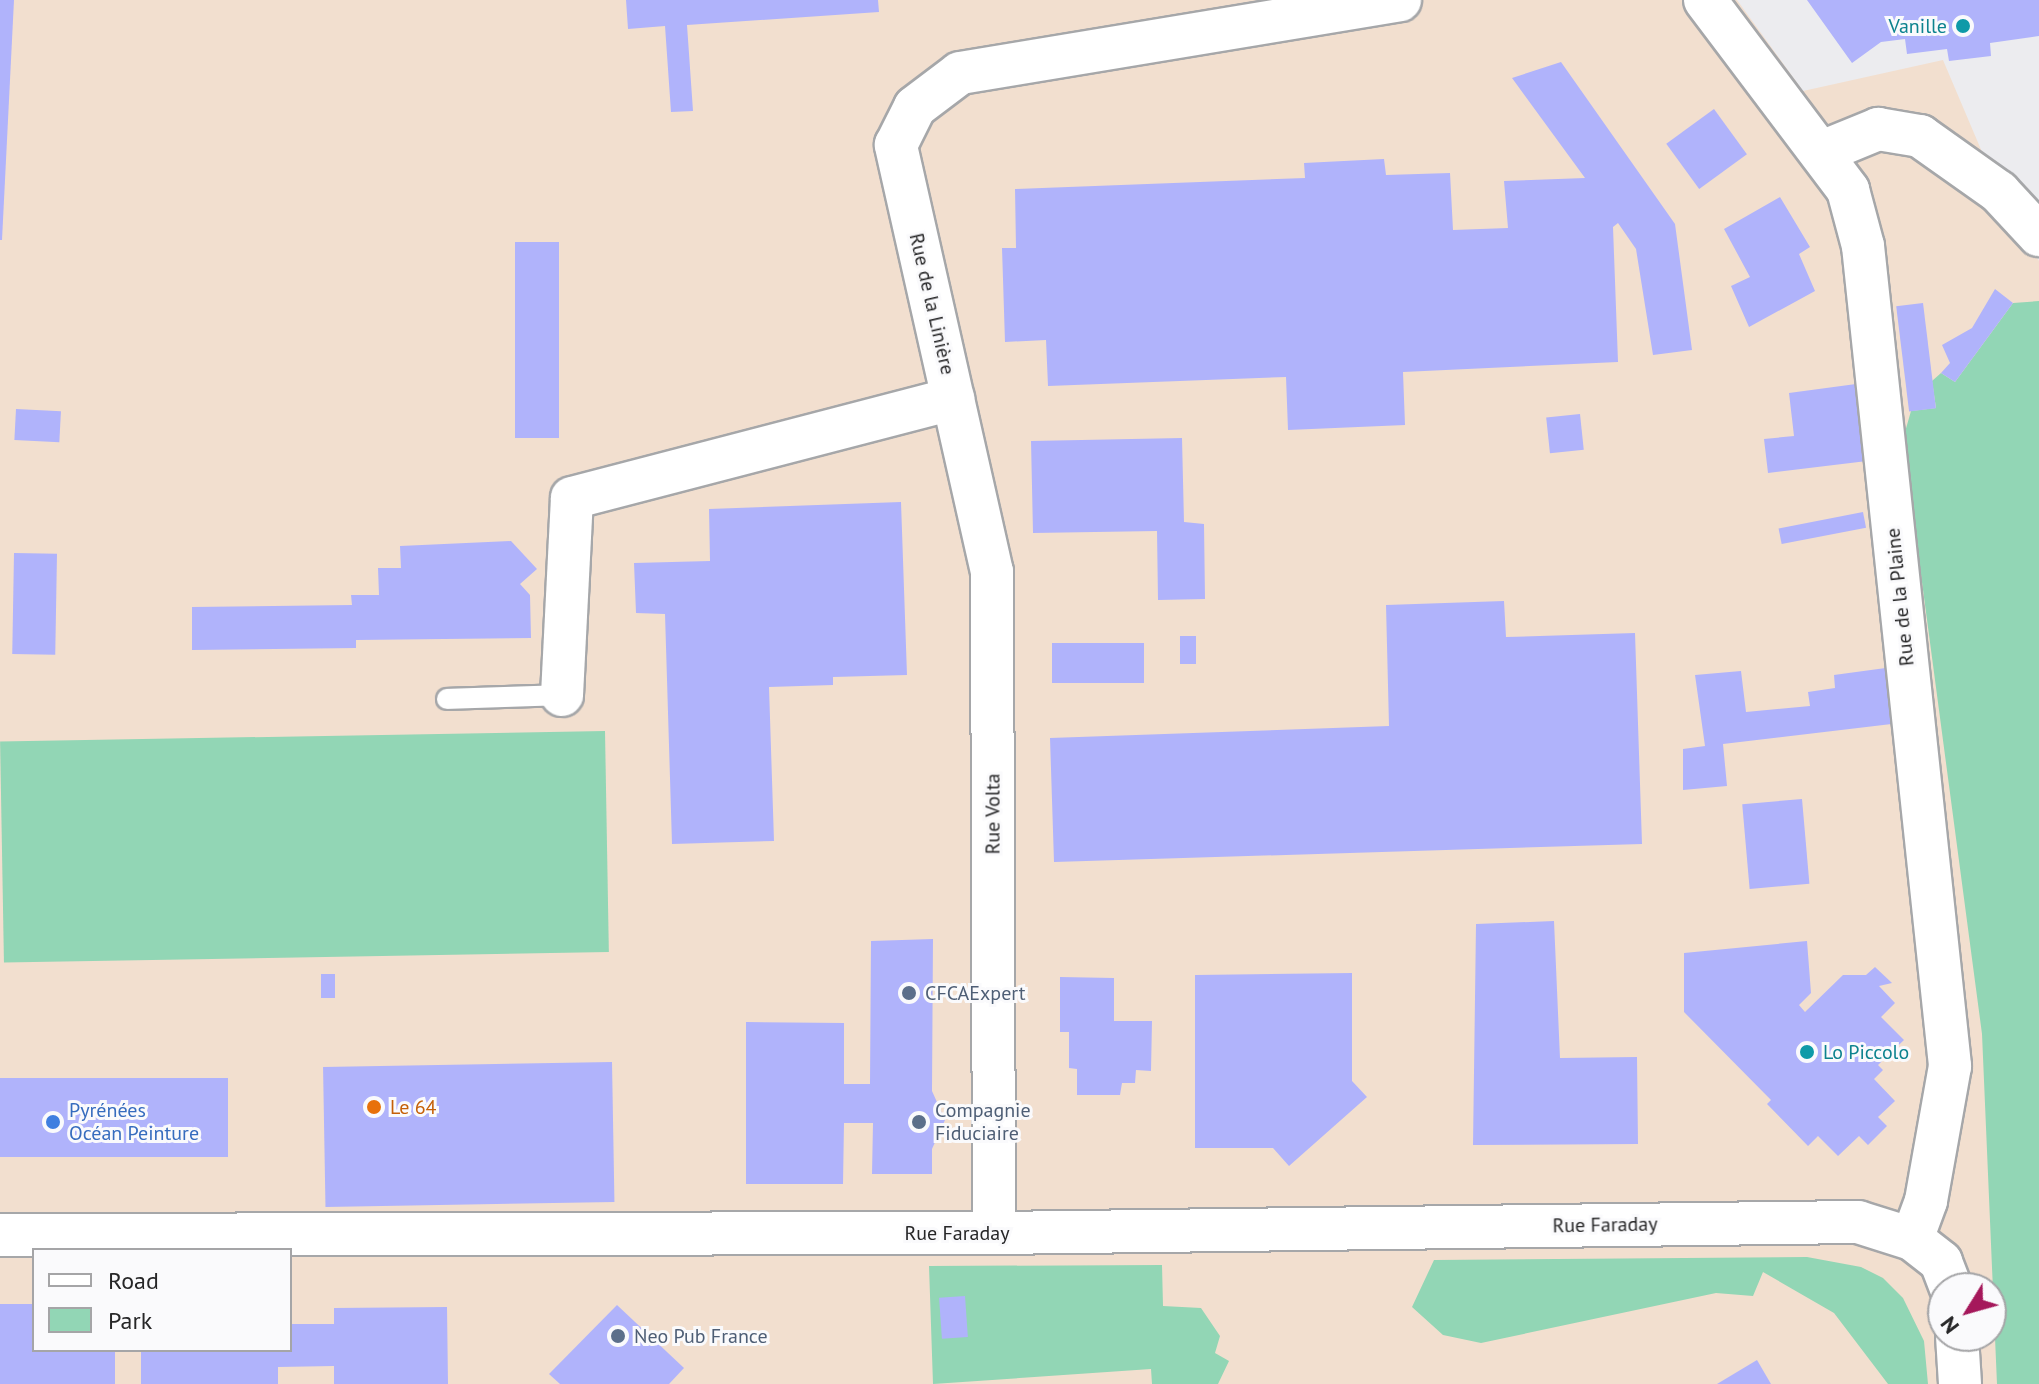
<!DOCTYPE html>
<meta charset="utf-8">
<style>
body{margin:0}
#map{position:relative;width:2039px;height:1384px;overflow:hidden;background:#ececef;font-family:"PT Sans",sans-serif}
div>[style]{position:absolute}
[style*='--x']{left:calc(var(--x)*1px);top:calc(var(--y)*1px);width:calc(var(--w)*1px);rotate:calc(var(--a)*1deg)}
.industrial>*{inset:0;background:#f2dfcf}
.green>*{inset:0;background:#92d6b5;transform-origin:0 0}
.building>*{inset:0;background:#b0b3fb;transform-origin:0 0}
.roads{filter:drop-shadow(2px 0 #a6a7a9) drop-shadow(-2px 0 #a6a7a9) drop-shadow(0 2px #a6a7a9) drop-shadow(0 -2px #a6a7a9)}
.service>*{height:20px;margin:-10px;padding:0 10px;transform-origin:10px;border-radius:10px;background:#fff}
.minor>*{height:42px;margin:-21px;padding:0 21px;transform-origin:21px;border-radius:21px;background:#fff}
.dots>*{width:22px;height:22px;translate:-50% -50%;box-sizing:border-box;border:4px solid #fafafc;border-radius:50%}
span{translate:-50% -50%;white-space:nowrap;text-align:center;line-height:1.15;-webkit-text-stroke:6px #fafafc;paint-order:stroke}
.culture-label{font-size:20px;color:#0d838f}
.right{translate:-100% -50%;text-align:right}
.left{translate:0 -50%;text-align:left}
.street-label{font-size:20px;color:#262627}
.service-label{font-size:20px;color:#4e5e75}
.food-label{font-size:20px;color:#c56008}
.shop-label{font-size:20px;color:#366cbe}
.legend{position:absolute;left:32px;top:1248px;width:260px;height:104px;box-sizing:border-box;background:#fafafc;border:2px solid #a5a5a7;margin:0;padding:10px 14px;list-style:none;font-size:24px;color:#262627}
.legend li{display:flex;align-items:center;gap:16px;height:40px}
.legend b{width:40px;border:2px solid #a5a5a7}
.north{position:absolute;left:1927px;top:1272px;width:80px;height:80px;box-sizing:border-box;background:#fafafc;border:2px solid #a5a5a7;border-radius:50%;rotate:233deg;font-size:22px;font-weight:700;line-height:32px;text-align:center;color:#262627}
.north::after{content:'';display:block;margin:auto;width:28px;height:36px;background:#a5185b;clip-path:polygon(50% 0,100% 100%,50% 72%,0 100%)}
</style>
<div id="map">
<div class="industrial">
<div style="clip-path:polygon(evenodd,0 0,1737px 0,1803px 91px,1943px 60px,1999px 192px,2039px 261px,2039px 1384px,0 1384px,0 0,34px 1250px,290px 1250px,290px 1350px,34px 1350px,34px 1250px,0 0,1943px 1288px,1991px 1288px,1991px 1336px,1943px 1336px,1943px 1288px)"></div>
</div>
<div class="green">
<div style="clip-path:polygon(2039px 301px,2039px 1384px,1997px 1384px,1982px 1034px,1903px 439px,1911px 411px,1936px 408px,1932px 381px,1941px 373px,1955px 382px,2013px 303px)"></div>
<div style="left:605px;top:731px;width:221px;height:605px;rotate:89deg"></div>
<div style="clip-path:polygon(1807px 1257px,1861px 1267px,1883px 1278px,1903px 1298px,1924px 1341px,1928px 1384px,1888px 1384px,1834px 1313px,1763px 1272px,1753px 1296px,1716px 1293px,1481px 1343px,1443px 1335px,1412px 1307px,1434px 1260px)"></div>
<div style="clip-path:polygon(1162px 1265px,1163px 1306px,1201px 1308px,1220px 1336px,1215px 1353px,1229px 1361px,1218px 1384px,1152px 1384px,1151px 1369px,933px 1384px,929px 1266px)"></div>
</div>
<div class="building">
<div style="clip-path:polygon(0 0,14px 0,2px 240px,0 240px)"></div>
<div style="clip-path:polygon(626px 0,878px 0,879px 12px,687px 25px,693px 111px,671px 112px,665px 26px,628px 29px)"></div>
<div style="clip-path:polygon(1807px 0,2039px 0,2039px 36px,1990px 43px,1991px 56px,1949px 61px,1947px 49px,1907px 54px,1905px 39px,1881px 42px,1852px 63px)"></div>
<div style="clip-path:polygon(1561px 62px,1675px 224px,1692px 350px,1653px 355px,1636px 249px,1618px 223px,1613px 227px,1618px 362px,1403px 372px,1405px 425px,1288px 430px,1286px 377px,1048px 386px,1046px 340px,1005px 342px,1002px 248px,1016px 248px,1015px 189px,1305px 178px,1304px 163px,1384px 159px,1386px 175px,1450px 173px,1453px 230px,1508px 228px,1504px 181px,1585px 178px,1512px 78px)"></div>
<div style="left:1714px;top:109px;width:56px;height:59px;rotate:54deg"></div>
<div style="clip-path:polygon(1780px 197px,1810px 247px,1799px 254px,1815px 291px,1749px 327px,1731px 286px,1750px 277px,1724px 229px)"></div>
<div style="left:515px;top:242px;width:44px;height:196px"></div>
<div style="clip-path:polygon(1995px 289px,2013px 303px,1955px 382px,1941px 373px,1950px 363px,1942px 345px,1972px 328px)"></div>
<div style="left:1923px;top:303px;width:106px;height:27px;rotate:83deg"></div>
<div style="clip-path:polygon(1856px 384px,1867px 461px,1768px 473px,1764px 439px,1794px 436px,1789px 393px)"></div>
<div style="left:16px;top:409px;width:45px;height:31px;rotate:3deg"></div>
<div style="left:1580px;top:414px;width:36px;height:34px;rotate:84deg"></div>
<div style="clip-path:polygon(1182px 438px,1184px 522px,1204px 524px,1205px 599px,1158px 600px,1157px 531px,1033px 533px,1031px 441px)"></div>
<div style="clip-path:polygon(901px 502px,907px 675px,833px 677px,833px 685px,769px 687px,774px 841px,672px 844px,665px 614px,636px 613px,634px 563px,710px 561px,709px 509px)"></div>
<div style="left:1863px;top:512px;width:16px;height:86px;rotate:79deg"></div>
<div style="clip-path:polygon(511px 541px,537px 569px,520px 584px,530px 595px,531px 638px,356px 640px,356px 648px,192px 650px,192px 607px,352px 605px,351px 595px,379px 595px,378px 568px,401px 568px,400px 546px)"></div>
<div style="left:14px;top:553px;width:43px;height:101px;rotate:1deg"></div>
<div style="clip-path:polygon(1504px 601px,1506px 637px,1635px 633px,1642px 844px,1054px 862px,1050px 738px,1389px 726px,1386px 605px)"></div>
<div style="left:1180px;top:636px;width:16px;height:28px"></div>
<div style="left:1144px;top:643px;width:40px;height:92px;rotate:90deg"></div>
<div style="clip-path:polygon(1893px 667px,1900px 723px,1723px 744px,1727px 786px,1683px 790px,1683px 749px,1705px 746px,1695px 675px,1741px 671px,1746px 712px,1810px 706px,1808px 692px,1835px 688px,1834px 675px)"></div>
<div style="left:1802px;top:799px;width:85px;height:60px;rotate:85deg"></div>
<div style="clip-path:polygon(1554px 921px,1560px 1058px,1637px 1057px,1638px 1144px,1473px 1145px,1476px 924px)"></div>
<div style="clip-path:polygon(933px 939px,932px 1091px,945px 1120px,932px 1149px,932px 1174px,872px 1174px,873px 1123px,844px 1123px,843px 1184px,746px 1184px,746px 1022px,844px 1023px,844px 1084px,870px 1084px,871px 941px)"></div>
<div style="clip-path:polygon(1807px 941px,1811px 993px,1799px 1005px,1805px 1012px,1843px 975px,1866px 975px,1875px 967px,1892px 983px,1879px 986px,1895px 1003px,1881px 1017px,1904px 1040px,1878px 1065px,1883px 1070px,1874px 1079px,1895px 1101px,1878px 1117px,1887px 1126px,1868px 1145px,1859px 1136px,1838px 1156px,1818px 1136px,1808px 1146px,1767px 1104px,1771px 1100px,1684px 1012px,1684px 953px)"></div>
<div style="clip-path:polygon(1352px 973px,1352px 1081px,1367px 1097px,1289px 1166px,1273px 1148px,1195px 1148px,1195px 975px)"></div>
<div style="left:321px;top:974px;width:14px;height:24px"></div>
<div style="clip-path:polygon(1060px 977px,1114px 978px,1114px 1021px,1152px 1021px,1151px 1071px,1136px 1070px,1135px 1083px,1122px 1083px,1120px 1095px,1077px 1095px,1077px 1069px,1069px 1068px,1069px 1032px,1060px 1032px)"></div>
<div style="left:612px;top:1062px;width:140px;height:289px;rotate:89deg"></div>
<div style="left:228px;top:1078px;width:79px;height:228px;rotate:90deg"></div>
<div style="left:965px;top:1296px;width:41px;height:26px;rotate:86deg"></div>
<div style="clip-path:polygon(0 1304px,34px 1304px,34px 1350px,115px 1350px,115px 1384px,0 1384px)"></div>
<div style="clip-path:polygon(617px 1305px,684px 1368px,669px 1384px,560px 1384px,549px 1374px)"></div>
<div style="clip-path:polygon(447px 1307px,448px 1384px,334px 1384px,334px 1366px,278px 1367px,278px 1384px,141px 1384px,141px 1350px,290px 1350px,290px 1324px,334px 1324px,334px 1308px)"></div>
<div style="clip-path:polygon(1757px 1360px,1771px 1384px,1717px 1384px)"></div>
</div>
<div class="roads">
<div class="service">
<div style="--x:447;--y:699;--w:115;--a:-2"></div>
</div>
<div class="minor">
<div style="--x:1705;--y:0;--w:238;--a:53"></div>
<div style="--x:1848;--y:190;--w:58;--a:75"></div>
<div style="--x:1863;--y:246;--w:825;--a:83.94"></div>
<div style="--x:1950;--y:1066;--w:137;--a:100.1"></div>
<div style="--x:1926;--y:1201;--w:40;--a:110.2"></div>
<div style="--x:1822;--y:152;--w:61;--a:-22.3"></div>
<div style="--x:1878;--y:129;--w:43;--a:9.5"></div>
<div style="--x:1920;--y:136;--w:97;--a:35.3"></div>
<div style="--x:1999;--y:192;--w:59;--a:47.1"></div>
<div style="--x:562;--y:695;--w:197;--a:-87.1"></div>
<div style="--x:572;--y:498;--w:394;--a:-14.6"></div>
<div style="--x:994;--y:1233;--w:661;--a:-90.17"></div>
<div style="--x:992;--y:572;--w:438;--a:-102.7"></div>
<div style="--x:896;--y:145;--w:42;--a:-63.4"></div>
<div style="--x:915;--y:107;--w:56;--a:-37.1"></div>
<div style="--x:960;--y:73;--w:446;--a:-9.4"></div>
<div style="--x:0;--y:1235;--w:994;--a:-0.12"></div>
<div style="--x:994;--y:1233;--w:864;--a:-0.73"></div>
<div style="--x:1858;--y:1222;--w:57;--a:17.5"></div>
<div style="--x:1912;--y:1239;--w:37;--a:38"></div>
<div style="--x:1941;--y:1262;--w:28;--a:69"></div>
<div style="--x:1957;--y:1336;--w:48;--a:86.4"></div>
</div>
</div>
<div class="dots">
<div style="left:1963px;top:26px;background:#0f9aa8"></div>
<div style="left:909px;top:993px;background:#5c6f8a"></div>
<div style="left:1807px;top:1052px;background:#0f9aa8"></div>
<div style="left:374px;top:1107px;background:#e8710a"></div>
<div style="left:53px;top:1122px;background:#3f7fe0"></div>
<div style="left:919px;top:1122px;background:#5c6f8a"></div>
<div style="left:618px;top:1336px;background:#5c6f8a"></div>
</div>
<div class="culture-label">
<span class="right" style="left:1947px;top:26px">Vanille</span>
<span class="left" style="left:1823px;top:1052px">Lo Piccolo</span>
</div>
<div class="street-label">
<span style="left:932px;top:304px;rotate:77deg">Rue de la Linière</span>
<span style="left:1900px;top:597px;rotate:-96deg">Rue de la Plaine</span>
<span style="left:993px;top:814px;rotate:-90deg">Rue Volta</span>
<span style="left:1605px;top:1225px;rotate:-1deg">Rue Faraday</span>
<span style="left:957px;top:1233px">Rue Faraday</span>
</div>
<div class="service-label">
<span class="left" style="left:925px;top:993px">CFCAExpert</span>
<span class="left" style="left:935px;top:1122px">Compagnie<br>Fiduciaire</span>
<span class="left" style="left:634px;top:1336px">Neo Pub France</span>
</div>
<div class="food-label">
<span class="left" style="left:390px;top:1107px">Le 64</span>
</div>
<div class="shop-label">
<span class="left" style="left:69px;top:1122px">Pyrénées<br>Océan Peinture</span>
</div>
<ul class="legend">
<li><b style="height:10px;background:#fff"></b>Road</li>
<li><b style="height:22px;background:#92d6b5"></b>Park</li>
</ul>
<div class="north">N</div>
</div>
